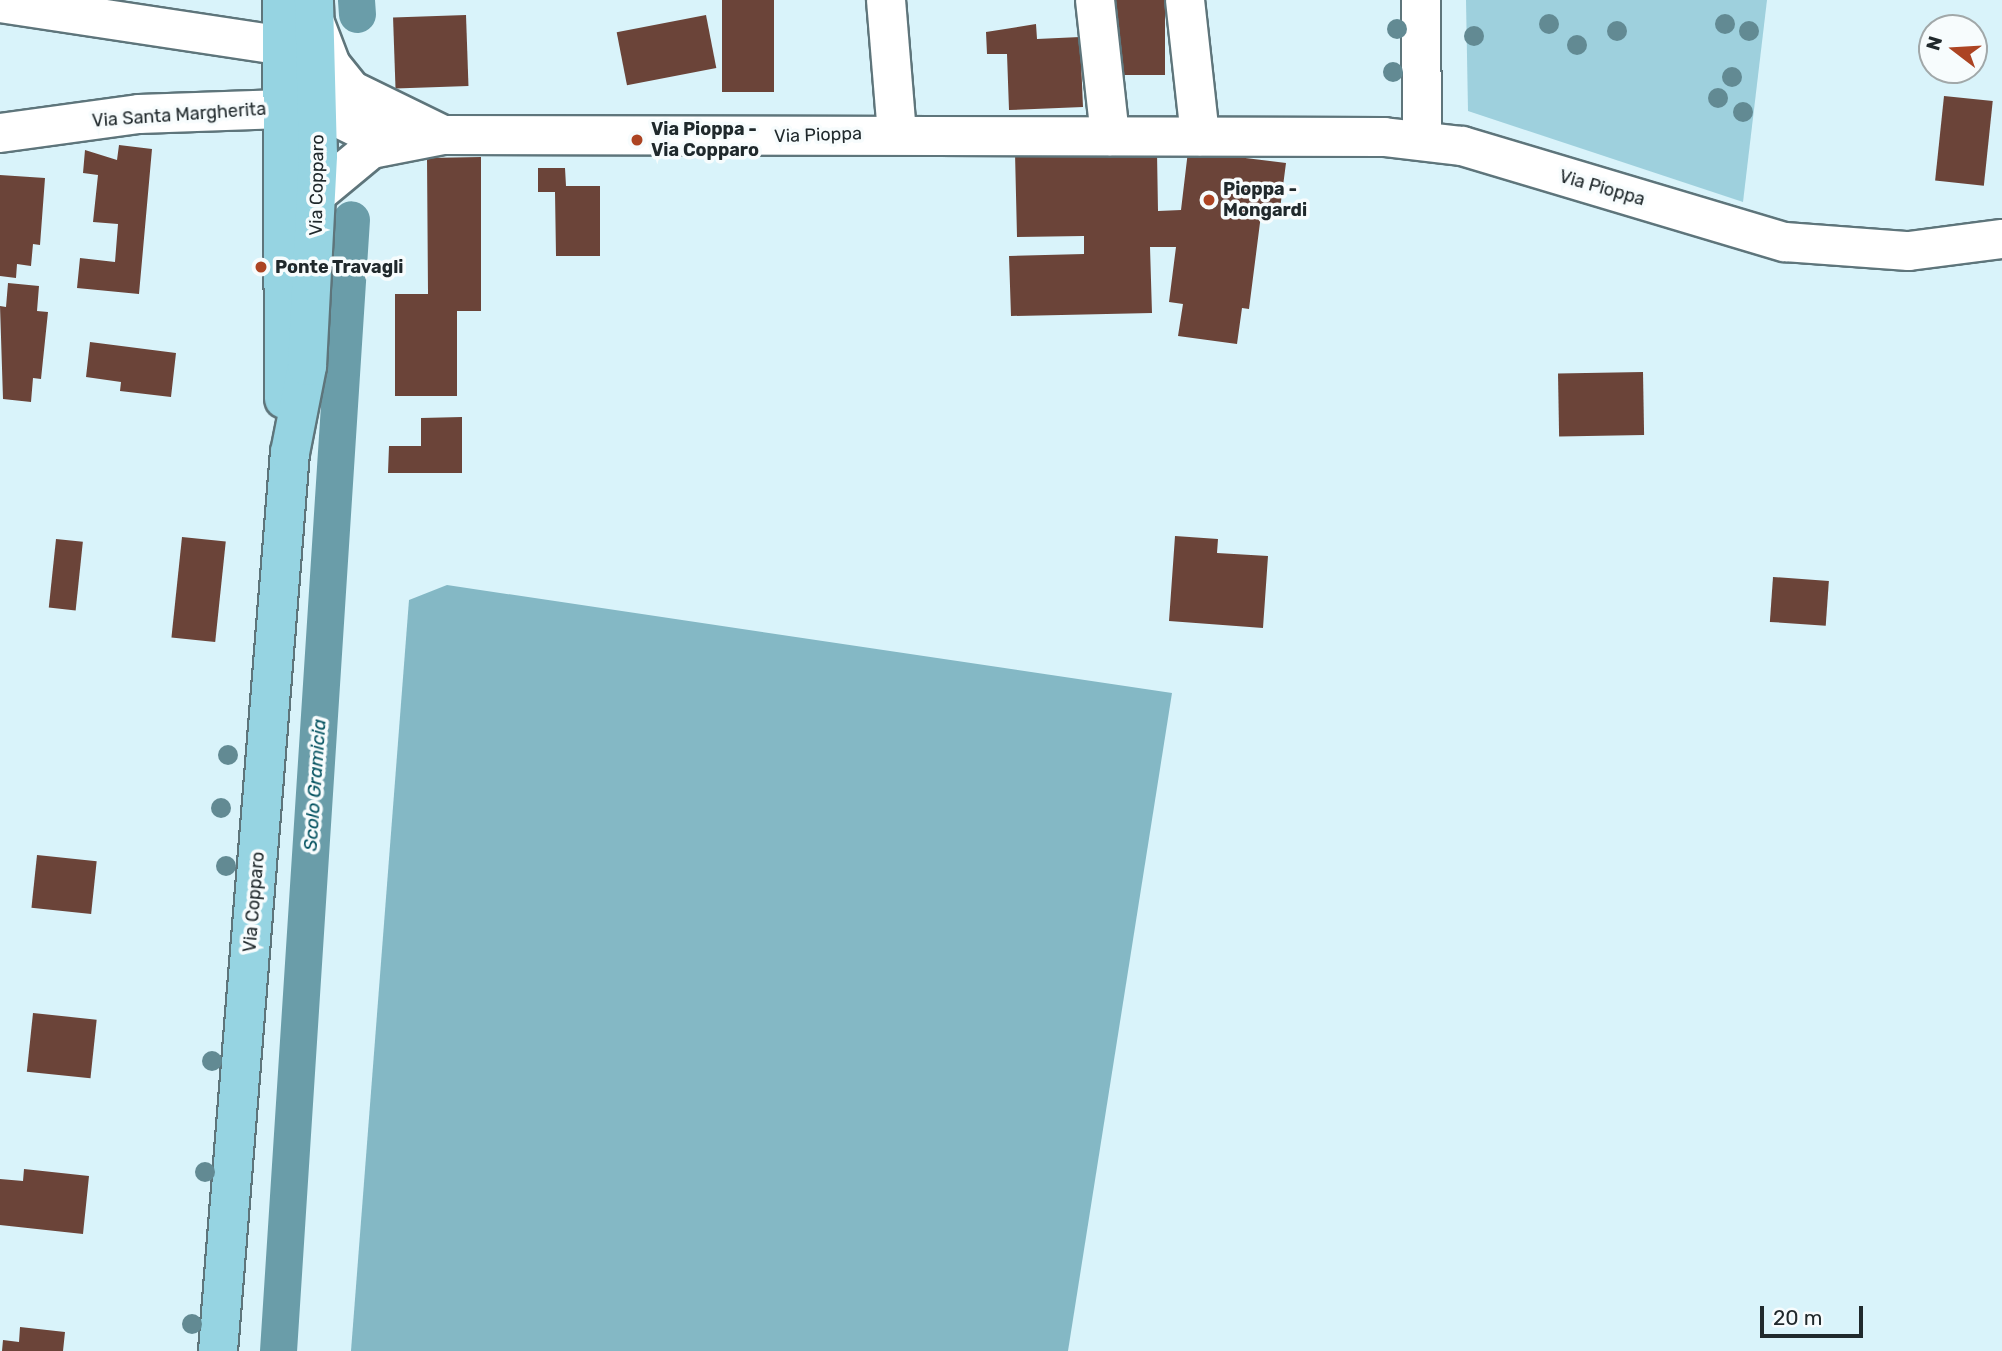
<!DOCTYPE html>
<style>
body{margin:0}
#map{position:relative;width:2002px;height:1351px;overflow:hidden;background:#d9f3fa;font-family:Rubik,sans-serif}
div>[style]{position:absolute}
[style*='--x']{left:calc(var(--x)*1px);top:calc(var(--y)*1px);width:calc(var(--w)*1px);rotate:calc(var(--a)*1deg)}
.green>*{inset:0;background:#9ed0dd}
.forest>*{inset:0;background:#84b8c5}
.canal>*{height:37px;margin:-18.5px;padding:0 18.5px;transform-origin:18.5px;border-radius:18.5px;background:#6a9da9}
.building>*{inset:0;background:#6b4439;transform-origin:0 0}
.roads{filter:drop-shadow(2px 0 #5e757b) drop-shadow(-2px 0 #5e757b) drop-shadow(0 2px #5e757b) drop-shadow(0 -2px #5e757b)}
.minor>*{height:38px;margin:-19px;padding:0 19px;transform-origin:19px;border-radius:19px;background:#fff}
.major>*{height:38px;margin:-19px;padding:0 19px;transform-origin:19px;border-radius:19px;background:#96d4e2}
.trees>*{width:20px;height:20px;margin:-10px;border-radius:50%;background:#628a93}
.dots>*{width:19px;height:19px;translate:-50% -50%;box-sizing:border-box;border:4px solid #f7fcfd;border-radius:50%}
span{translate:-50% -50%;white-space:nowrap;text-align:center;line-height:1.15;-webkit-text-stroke:7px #f7fcfd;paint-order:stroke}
.street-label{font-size:18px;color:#20292c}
.poi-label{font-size:18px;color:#20292c;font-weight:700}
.left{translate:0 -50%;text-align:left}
.water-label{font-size:19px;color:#01505e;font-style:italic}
.north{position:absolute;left:1918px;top:14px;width:70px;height:70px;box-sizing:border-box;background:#f7fcfd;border:2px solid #a1a8a9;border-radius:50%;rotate:287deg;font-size:19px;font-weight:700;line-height:28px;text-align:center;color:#20292c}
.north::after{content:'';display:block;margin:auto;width:24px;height:32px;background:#ac4423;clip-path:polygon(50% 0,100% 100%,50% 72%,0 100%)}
.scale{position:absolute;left:1760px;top:1306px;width:103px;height:32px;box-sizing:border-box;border:4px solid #20292c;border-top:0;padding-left:9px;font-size:21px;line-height:24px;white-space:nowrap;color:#20292c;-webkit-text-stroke:5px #f7fcfd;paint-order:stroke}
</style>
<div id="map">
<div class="green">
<div style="clip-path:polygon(1466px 0,1767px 0,1743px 202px,1468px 111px)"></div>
</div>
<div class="forest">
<div style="clip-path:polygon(447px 585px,1172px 693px,1068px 1351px,351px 1351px,409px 600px)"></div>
</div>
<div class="canal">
<div style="--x:356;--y:0;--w:14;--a:86"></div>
<div style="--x:278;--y:1351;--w:1134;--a:-86.31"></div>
</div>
<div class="building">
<div style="left:722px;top:0;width:52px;height:92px"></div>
<div style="left:1107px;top:0;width:58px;height:75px"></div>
<div style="left:466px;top:15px;width:71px;height:73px;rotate:88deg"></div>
<div style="left:706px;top:15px;width:54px;height:91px;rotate:79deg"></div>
<div style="clip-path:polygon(1036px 24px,1037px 39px,1080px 37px,1083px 107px,1009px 110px,1007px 54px,987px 54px,986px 32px)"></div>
<div style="left:1944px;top:96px;width:49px;height:85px;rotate:6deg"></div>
<div style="clip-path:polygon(119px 145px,152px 149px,139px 294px,77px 288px,80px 258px,115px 262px,118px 224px,93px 222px,98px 175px,83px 173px,85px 150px,117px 160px)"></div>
<div style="clip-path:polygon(1188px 151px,1286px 163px,1280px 209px,1262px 207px,1249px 309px,1242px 308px,1237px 344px,1178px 336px,1183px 304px,1169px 302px,1176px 247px,1150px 247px,1152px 313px,1011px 316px,1009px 256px,1084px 254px,1084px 236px,1017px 237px,1015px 153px,1157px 152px,1158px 211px,1181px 210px)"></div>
<div style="clip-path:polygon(481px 157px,481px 311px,457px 311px,457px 396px,395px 396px,395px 294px,428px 294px,427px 158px)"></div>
<div style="clip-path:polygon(538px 168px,565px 168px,566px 186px,600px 186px,600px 256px,556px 256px,555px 192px,538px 192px)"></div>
<div style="clip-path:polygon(0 175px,45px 178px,40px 245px,33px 244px,31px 266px,17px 264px,16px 278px,0 276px)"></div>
<div style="clip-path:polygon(8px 283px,39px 286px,37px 311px,48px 312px,41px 379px,33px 378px,31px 402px,3px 399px,0 306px,6px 307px)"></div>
<div style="clip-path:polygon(90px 342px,176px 353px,171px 397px,120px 391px,121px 382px,86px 377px)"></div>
<div style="left:1643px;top:372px;width:63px;height:85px;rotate:89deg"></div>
<div style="clip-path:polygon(462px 417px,462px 473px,388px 473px,389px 446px,421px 446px,421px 418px)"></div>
<div style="clip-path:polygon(1175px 536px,1218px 539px,1217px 553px,1268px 556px,1263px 628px,1169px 621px)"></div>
<div style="left:182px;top:537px;width:44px;height:101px;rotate:6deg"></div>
<div style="left:56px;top:539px;width:27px;height:69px;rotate:6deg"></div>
<div style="left:1773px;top:577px;width:56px;height:45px;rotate:4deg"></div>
<div style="left:37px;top:855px;width:60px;height:53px;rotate:6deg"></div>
<div style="left:33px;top:1013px;width:64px;height:59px;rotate:6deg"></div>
<div style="clip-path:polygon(24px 1169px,89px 1176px,83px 1234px,0 1225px,0 1179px,23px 1181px)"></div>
<div style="clip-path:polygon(20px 1327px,65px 1332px,63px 1351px,2px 1351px,3px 1340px,19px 1342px)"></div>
</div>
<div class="roads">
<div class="minor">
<div style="--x:886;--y:0;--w:134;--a:85.3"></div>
<div style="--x:1095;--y:0;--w:137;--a:83.7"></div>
<div style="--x:1185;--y:0;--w:137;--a:83.7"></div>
<div style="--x:1421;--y:0;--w:140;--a:89.6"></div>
<div style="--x:0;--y:3;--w:286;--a:8.6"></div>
<div style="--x:315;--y:23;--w:45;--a:69.1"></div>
<div style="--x:331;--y:65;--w:32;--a:51"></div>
<div style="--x:351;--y:90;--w:102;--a:26.1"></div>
<div style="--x:342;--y:92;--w:29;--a:146"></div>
<div style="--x:318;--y:108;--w:79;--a:26.2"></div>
<div style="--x:0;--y:133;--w:140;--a:-7.8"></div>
<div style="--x:139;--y:114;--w:144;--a:-2"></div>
<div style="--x:318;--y:193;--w:69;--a:-39.7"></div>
<div style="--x:371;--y:149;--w:73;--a:-11"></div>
<div style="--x:443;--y:135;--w:941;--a:0.12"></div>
<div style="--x:1384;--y:137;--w:79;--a:6.6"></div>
<div style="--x:1462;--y:146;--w:337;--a:16.6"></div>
<div style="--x:1785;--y:242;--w:124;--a:4.2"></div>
<div style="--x:1909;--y:251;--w:94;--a:-7.4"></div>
</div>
<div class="major">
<div style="--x:282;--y:0;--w:399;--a:89.7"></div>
<div style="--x:218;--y:1351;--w:901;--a:-85.42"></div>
<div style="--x:290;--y:453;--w:89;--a:-78.9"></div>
<div style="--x:307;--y:366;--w:211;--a:-87"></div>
<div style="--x:318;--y:155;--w:155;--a:-91.5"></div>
</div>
</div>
<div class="trees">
<div style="left:1549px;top:24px"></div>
<div style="left:1725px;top:24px"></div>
<div style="left:1397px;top:29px"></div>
<div style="left:1617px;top:31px"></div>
<div style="left:1749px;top:31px"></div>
<div style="left:1474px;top:36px"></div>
<div style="left:1577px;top:45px"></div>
<div style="left:1393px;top:72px"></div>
<div style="left:1732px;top:77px"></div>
<div style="left:1718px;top:98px"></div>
<div style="left:1743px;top:112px"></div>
<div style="left:228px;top:755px"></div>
<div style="left:221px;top:808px"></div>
<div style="left:226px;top:866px"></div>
<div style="left:212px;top:1061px"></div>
<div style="left:205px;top:1172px"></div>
<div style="left:192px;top:1324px"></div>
</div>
<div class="dots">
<div style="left:637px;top:140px;background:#ac4423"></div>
<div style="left:1209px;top:200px;background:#ac4423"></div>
<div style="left:261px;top:267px;background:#ac4423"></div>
</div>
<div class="street-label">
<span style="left:179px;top:115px;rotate:-4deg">Via Santa Margherita</span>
<span style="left:818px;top:135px;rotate:-2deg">Via Pioppa</span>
<span style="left:317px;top:185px;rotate:-89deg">Via Copparo</span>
<span style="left:1602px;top:188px;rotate:16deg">Via Pioppa</span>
<span style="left:254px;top:902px;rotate:-85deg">Via Copparo</span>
</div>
<div class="poi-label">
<span class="left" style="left:651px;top:140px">Via Pioppa -<br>Via Copparo</span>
<span class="left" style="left:1223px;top:200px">Pioppa -<br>Mongardi</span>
<span class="left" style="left:275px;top:267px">Ponte Travagli</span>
</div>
<div class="water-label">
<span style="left:315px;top:785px;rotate:-86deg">Scolo Gramicia</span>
</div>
<div class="north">N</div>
<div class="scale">20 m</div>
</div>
